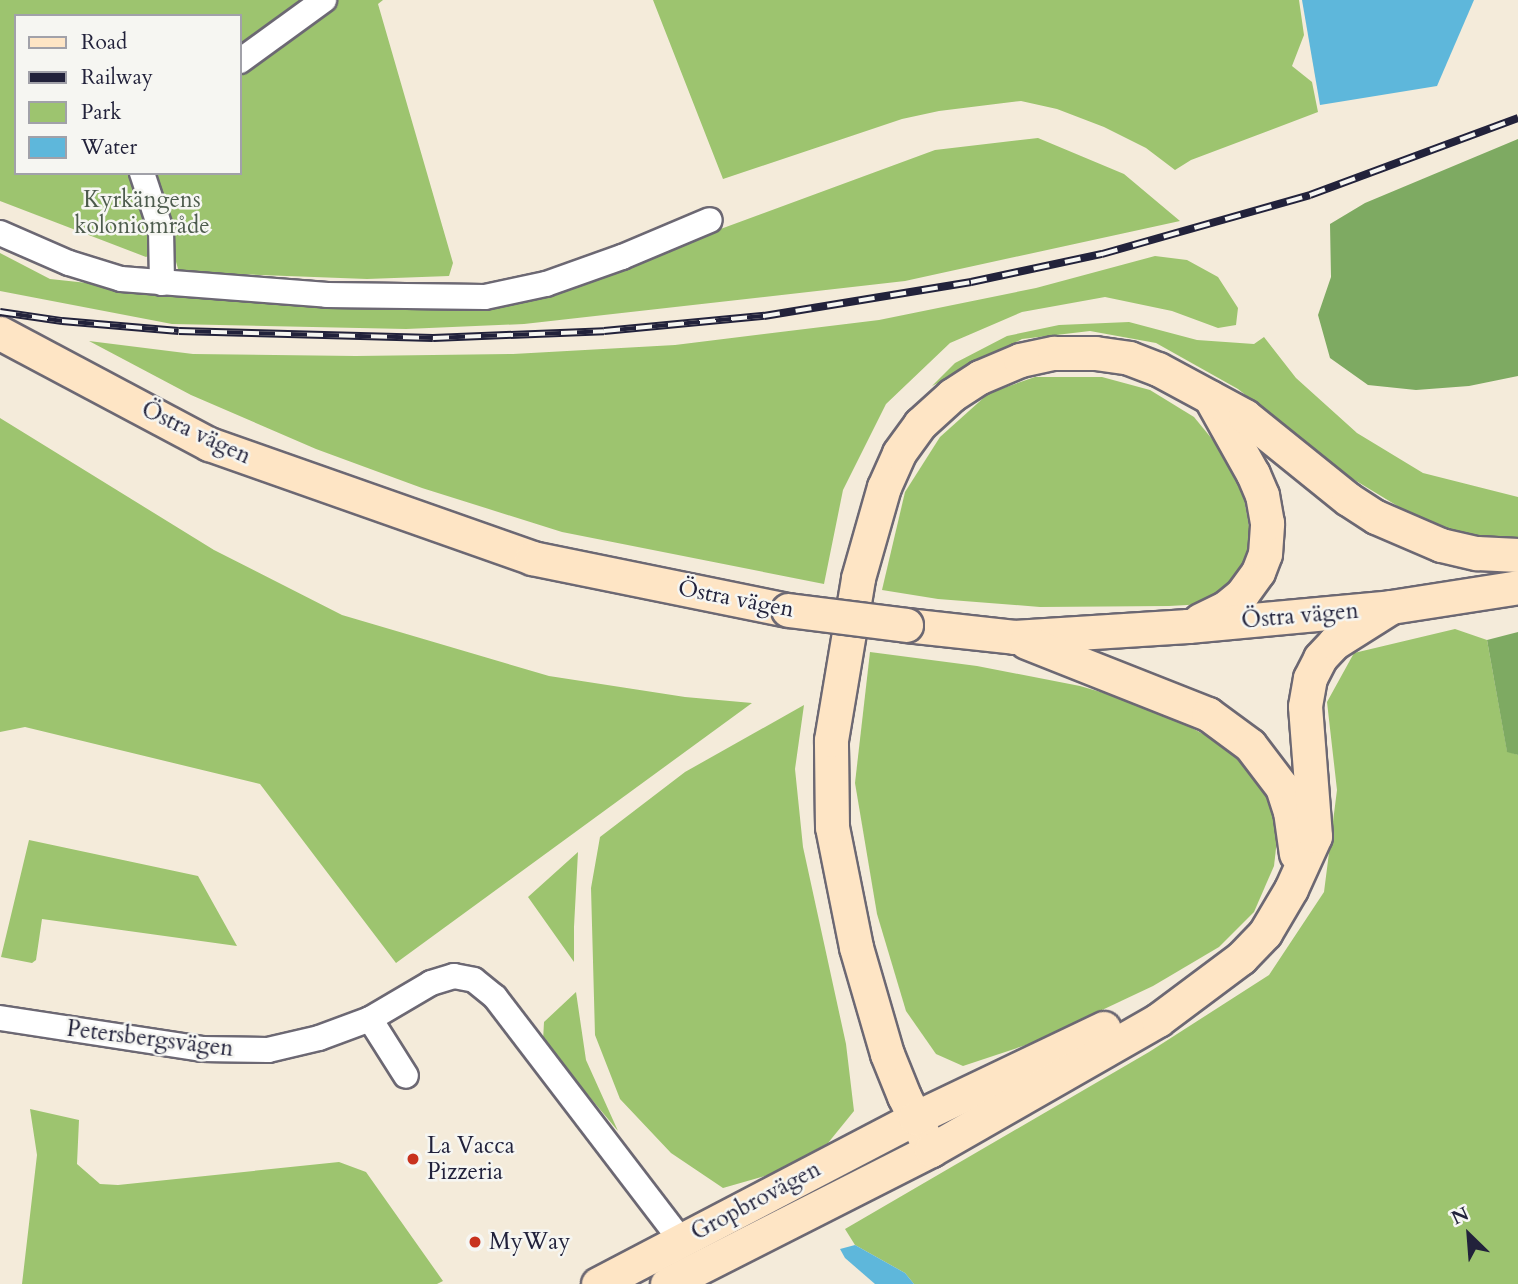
<!DOCTYPE html>
<meta charset="utf-8">
<style>
body{margin:0}
#map{position:relative;width:1518px;height:1284px;overflow:hidden;background:#f4ebda;font-family:Cardo,serif}
div>[style]{position:absolute}
[style*='--x']{left:calc(var(--x)*1px);top:calc(var(--y)*1px);width:calc(var(--w)*1px);rotate:calc(var(--a)*1deg)}
.green>*{inset:0;background:#9dc46f}
.forest>*{inset:0;background:#7eaa62}
.water>*{inset:0;background:#5eb7db}
.roads{filter:drop-shadow(2px 0 #6c6873) drop-shadow(-2px 0 #6c6873) drop-shadow(0 2px #6c6873) drop-shadow(0 -2px #6c6873)}
.street>*{height:24px;margin:-12px;padding:0 12px;transform-origin:12px;border-radius:12px;background:#fff}
.secondary>*{height:33px;margin:-16.5px;padding:0 16.5px;transform-origin:16.5px;border-radius:16.5px;background:#fee5c5}
.rail>*{height:8px;margin-top:-4px;transform-origin:0;background:repeating-linear-gradient(90deg,#f6f6f2 0 16px,#22223b 0 32px);box-sizing:border-box;border-block:2px solid #22223b}
.bridges{filter:drop-shadow(2px 0 #6c6873) drop-shadow(-2px 0 #6c6873) drop-shadow(0 2px #6c6873) drop-shadow(0 -2px #6c6873)}
.secondary-bridge>*{height:33px;margin:-16.5px;padding:0 16.5px;transform-origin:16.5px;border-radius:16.5px;background:#fee5c5}
.dots>*{width:19px;height:19px;translate:-50% -50%;box-sizing:border-box;border:4px solid #f6f6f2;border-radius:50%}
span{translate:-50% -50%;white-space:nowrap;text-align:center;line-height:1.15;-webkit-text-stroke:5px #f6f6f2;paint-order:stroke}
.park-label{font-size:23px;color:#4d5b4d}
.street-label{font-size:23px;color:#22223b}
.poi-label{font-size:23px;color:#22223b}
.left{translate:0 -50%;text-align:left}
.legend{position:absolute;left:14px;top:14px;width:228px;height:161px;box-sizing:border-box;background:#f6f6f2;border:2px solid #a1a1a9;margin:0;padding:9px 12px;list-style:none;font-size:21px;color:#22223b}
.legend li{display:flex;align-items:center;gap:14px;height:35px}
.legend b{width:35px;border:2px solid #a1a1a9}
.north{position:absolute;left:1434px;top:1200px;width:70px;height:70px;-webkit-text-stroke:5px #f6f6f2;paint-order:stroke;rotate:335deg;font-size:19px;font-weight:700;line-height:28px;text-align:center;color:#22223b}
.north::after{content:'';display:block;margin:auto;width:24px;height:32px;background:#22223b;clip-path:polygon(50% 0,100% 100%,50% 72%,0 100%)}
</style>
<div id="map">
<div class="green">
<div style="clip-path:polygon(evenodd,0 0,383px 0,378px 4px,453px 263px,449px 276px,367px 279px,179px 272px,171px 245px,146px 257px,0 201px,0 0,16px 16px,240px 16px,240px 173px,16px 173px,16px 16px)"></div>
<div style="clip-path:polygon(653px 0,1299px 0,1304px 35px,1292px 66px,1312px 82px,1318px 112px,1191px 160px,1175px 170px,1146px 148px,1104px 127px,1057px 109px,1021px 101px,939px 111px,902px 119px,723px 179px)"></div>
<div style="clip-path:polygon(1038px 138px,1124px 174px,1180px 221px,905px 281px,524px 324px,406px 329px,172px 324px,0 291px,0 253px,50px 279px,237px 299px,475px 308px,650px 255px,935px 150px)"></div>
<div style="clip-path:polygon(1155px 256px,1187px 260px,1218px 277px,1238px 308px,1236px 325px,1218px 328px,1172px 311px,1105px 297px,1022px 312px,950px 343px,886px 404px,843px 490px,824px 584px,562px 532px,422px 488px,316px 449px,191px 395px,89px 341px,193px 354px,356px 356px,513px 354px,675px 345px,879px 320px,1036px 288px)"></div>
<div style="clip-path:polygon(1129px 322px,1197px 340px,1254px 344px,1264px 337px,1296px 378px,1357px 433px,1423px 473px,1518px 497px,1518px 541px,1442px 533px,1348px 476px,1238px 389px,1156px 343px,1090px 331px,1022px 339px,932px 386px,955px 363px,1007px 336px,1059px 325px)"></div>
<div style="clip-path:polygon(1035px 377px,1102px 377px,1150px 390px,1194px 417px,1226px 456px,1244px 498px,1253px 549px,1240px 581px,1205px 604px,1169px 606px,1040px 607px,938px 599px,882px 590px,905px 492px,940px 437px,989px 393px)"></div>
<div style="clip-path:polygon(0 418px,214px 550px,342px 615px,549px 676px,685px 697px,752px 703px,396px 963px,260px 784px,25px 727px,0 732px)"></div>
<div style="clip-path:polygon(1455px 629px,1487px 640px,1507px 751px,1518px 755px,1518px 1284px,914px 1284px,905px 1273px,855px 1245px,845px 1229px,1149px 1052px,1269px 975px,1324px 892px,1337px 790px,1327px 702px,1354px 653px)"></div>
<div style="clip-path:polygon(870px 652px,977px 666px,1080px 686px,1152px 707px,1205px 735px,1253px 768px,1279px 822px,1274px 866px,1254px 912px,1219px 947px,1153px 986px,1032px 1043px,963px 1066px,936px 1054px,906px 1011px,877px 914px,855px 783px)"></div>
<div style="clip-path:polygon(804px 705px,795px 769px,803px 847px,846px 1044px,854px 1111px,828px 1143px,772px 1174px,723px 1188px,671px 1153px,620px 1099px,595px 1035px,591px 888px,600px 837px,685px 772px)"></div>
<div style="clip-path:polygon(29px 840px,198px 876px,237px 946px,42px 919px,36px 960px,32px 963px,1px 957px)"></div>
<div style="clip-path:polygon(578px 852px,574px 927px,574px 962px,528px 897px)"></div>
<div style="clip-path:polygon(576px 992px,586px 1060px,618px 1131px,543px 1041px,544px 1022px)"></div>
<div style="clip-path:polygon(30px 1109px,79px 1120px,77px 1164px,100px 1184px,118px 1185px,339px 1162px,366px 1172px,443px 1281px,437px 1284px,22px 1284px,37px 1155px)"></div>
</div>
<div class="forest">
<div style="clip-path:polygon(1518px 139px,1518px 376px,1469px 386px,1416px 390px,1368px 385px,1330px 358px,1318px 315px,1331px 277px,1330px 224px,1365px 203px)"></div>
<div style="clip-path:polygon(1518px 632px,1518px 755px,1507px 752px,1487px 640px)"></div>
</div>
<div class="water">
<div style="clip-path:polygon(1302px 0,1474px 0,1437px 86px,1320px 105px)"></div>
<div style="clip-path:polygon(855px 1245px,905px 1273px,914px 1284px,875px 1284px,845px 1258px,840px 1249px)"></div>
</div>
<div class="roads">
<div class="street">
<div style="--x:240;--y:61;--w:104;--a:-36"></div>
<div style="--x:142;--y:173;--w:60;--a:71.6"></div>
<div style="--x:161;--y:230;--w:53;--a:88.9"></div>
<div style="--x:0;--y:233;--w:75;--a:23.5"></div>
<div style="--x:69;--y:263;--w:54;--a:17.1"></div>
<div style="--x:121;--y:279;--w:207;--a:4.4"></div>
<div style="--x:327;--y:295;--w:158;--a:0.7"></div>
<div style="--x:485;--y:297;--w:62;--a:-12"></div>
<div style="--x:546;--y:284;--w:81;--a:-19.6"></div>
<div style="--x:622;--y:257;--w:95;--a:-22.8"></div>
<div style="--x:0;--y:1018;--w:204;--a:8.7"></div>
<div style="--x:202;--y:1049;--w:66;--a:0.9"></div>
<div style="--x:268;--y:1050;--w:52;--a:-13.2"></div>
<div style="--x:319;--y:1038;--w:54;--a:-20.4"></div>
<div style="--x:370;--y:1019;--w:71;--a:-30.5"></div>
<div style="--x:431;--y:983;--w:24;--a:-17"></div>
<div style="--x:454;--y:976;--w:20;--a:11"></div>
<div style="--x:474;--y:980;--w:27;--a:39"></div>
<div style="--x:495;--y:997;--w:306;--a:52.6"></div>
<div style="--x:370;--y:1019;--w:67;--a:57.7"></div>
</div>
<div class="secondary">
<div style="--x:0;--y:333;--w:237;--a:28"></div>
<div style="--x:209;--y:444;--w:343;--a:19.4"></div>
<div style="--x:532;--y:558;--w:261;--a:11.5"></div>
<div style="--x:1200;--y:620;--w:28;--a:-26"></div>
<div style="--x:1225;--y:608;--w:22;--a:-39"></div>
<div style="--x:1242;--y:594;--w:27;--a:-54"></div>
<div style="--x:1258;--y:572;--w:19;--a:-69"></div>
<div style="--x:1265;--y:554;--w:31;--a:-86"></div>
<div style="--x:1267;--y:523;--w:28;--a:-100"></div>
<div style="--x:1262;--y:495;--w:23;--a:-113"></div>
<div style="--x:1253;--y:474;--w:88;--a:-119.2"></div>
<div style="--x:906;--y:625;--w:109;--a:6.3"></div>
<div style="--x:1014;--y:637;--w:174;--a:-3.6"></div>
<div style="--x:1188;--y:626;--w:204;--a:-5.3"></div>
<div style="--x:1391;--y:607;--w:129;--a:-8.9"></div>
<div style="--x:1026;--y:642;--w:196;--a:21.6"></div>
<div style="--x:1208;--y:714;--w:52;--a:36.4"></div>
<div style="--x:1250;--y:745;--w:53;--a:52.7"></div>
<div style="--x:1282;--y:787;--w:25;--a:72"></div>
<div style="--x:1290;--y:811;--w:43;--a:82.1"></div>
<div style="--x:931;--y:1150;--w:60;--a:-116.6"></div>
<div style="--x:904;--y:1096;--w:45;--a:-112"></div>
<div style="--x:887;--y:1054;--w:111;--a:-106.2"></div>
<div style="--x:856;--y:947;--w:122;--a:-101.3"></div>
<div style="--x:832;--y:827;--w:87;--a:-90.7"></div>
<div style="--x:831;--y:740;--w:164;--a:-80.5"></div>
<div style="--x:858;--y:578;--w:95;--a:-74.1"></div>
<div style="--x:884;--y:487;--w:37;--a:-66"></div>
<div style="--x:899;--y:453;--w:36;--a:-54"></div>
<div style="--x:920;--y:424;--w:43;--a:-42.2"></div>
<div style="--x:952;--y:395;--w:33;--a:-33"></div>
<div style="--x:980;--y:377;--w:43;--a:-23"></div>
<div style="--x:1020;--y:360;--w:35;--a:-12"></div>
<div style="--x:1054;--y:353;--w:41;--a:0"></div>
<div style="--x:1095;--y:353;--w:34;--a:8"></div>
<div style="--x:1129;--y:358;--w:31;--a:21"></div>
<div style="--x:1158;--y:369;--w:99;--a:28.4"></div>
<div style="--x:1245;--y:416;--w:132;--a:38.9"></div>
<div style="--x:1348;--y:499;--w:33;--a:33"></div>
<div style="--x:1376;--y:517;--w:71;--a:23.3"></div>
<div style="--x:1441;--y:545;--w:37;--a:13"></div>
<div style="--x:1477;--y:553;--w:41;--a:2.8"></div>
<div style="--x:598;--y:1284;--w:358;--a:-27.6"></div>
<div style="--x:915;--y:1118;--w:209;--a:-25.5"></div>
<div style="--x:667;--y:1284;--w:296;--a:-26.9"></div>
<div style="--x:931;--y:1150;--w:262;--a:-29.8"></div>
<div style="--x:1158;--y:1020;--w:104;--a:-36.8"></div>
<div style="--x:1241;--y:958;--w:35;--a:-46"></div>
<div style="--x:1265;--y:933;--w:51;--a:-59.4"></div>
<div style="--x:1291;--y:889;--w:58;--a:-65.6"></div>
<div style="--x:1315;--y:836;--w:130;--a:-94.4"></div>
<div style="--x:1305;--y:706;--w:28;--a:-80"></div>
<div style="--x:1310;--y:678;--w:22;--a:-63"></div>
<div style="--x:1320;--y:658;--w:21;--a:-47"></div>
<div style="--x:1334;--y:643;--w:67;--a:-32.3"></div>
</div>
</div>
<div class="rail">
<div style="--x:0;--y:312;--w:63;--a:8.3"></div>
<div style="--x:62;--y:321;--w:117;--a:4.9"></div>
<div style="--x:179;--y:331;--w:254;--a:1.6"></div>
<div style="--x:433;--y:338;--w:171;--a:-2.3"></div>
<div style="--x:604;--y:331;--w:161;--a:-5.4"></div>
<div style="--x:764;--y:316;--w:210;--a:-9.3"></div>
<div style="--x:971;--y:282;--w:134;--a:-12.1"></div>
<div style="--x:1102;--y:254;--w:216;--a:-15.8"></div>
<div style="--x:1310;--y:195;--w:222;--a:-20.3"></div>
</div>
<div class="bridges">
<div class="secondary-bridge">
<div style="--x:788;--y:610;--w:119;--a:7.2"></div>
</div>
</div>
<div class="dots">
<div style="left:413px;top:1159px;background:#c8321e"></div>
<div style="left:475px;top:1242px;background:#c8321e"></div>
</div>
<div class="park-label">
<span style="left:142px;top:213px">Kyrkängens<br>koloniområde</span>
</div>
<div class="street-label">
<span style="left:196px;top:433px;rotate:25deg">Östra vägen</span>
<span style="left:736px;top:599px;rotate:11deg">Östra vägen</span>
<span style="left:1300px;top:616px;rotate:-5deg">Östra vägen</span>
<span style="left:150px;top:1039px;rotate:7deg">Petersbergsvägen</span>
<span style="left:756px;top:1201px;rotate:-28deg">Gropbrovägen</span>
</div>
<div class="poi-label">
<span class="left" style="left:427px;top:1159px">La Vacca<br>Pizzeria</span>
<span class="left" style="left:489px;top:1242px">MyWay</span>
</div>
<ul class="legend">
<li><b style="height:9px;background:#fee5c5"></b>Road</li>
<li><b style="height:9px;background:#22223b"></b>Railway</li>
<li><b style="height:19px;background:#9dc46f"></b>Park</li>
<li><b style="height:19px;background:#5eb7db"></b>Water</li>
</ul>
<div class="north">N</div>
</div>
